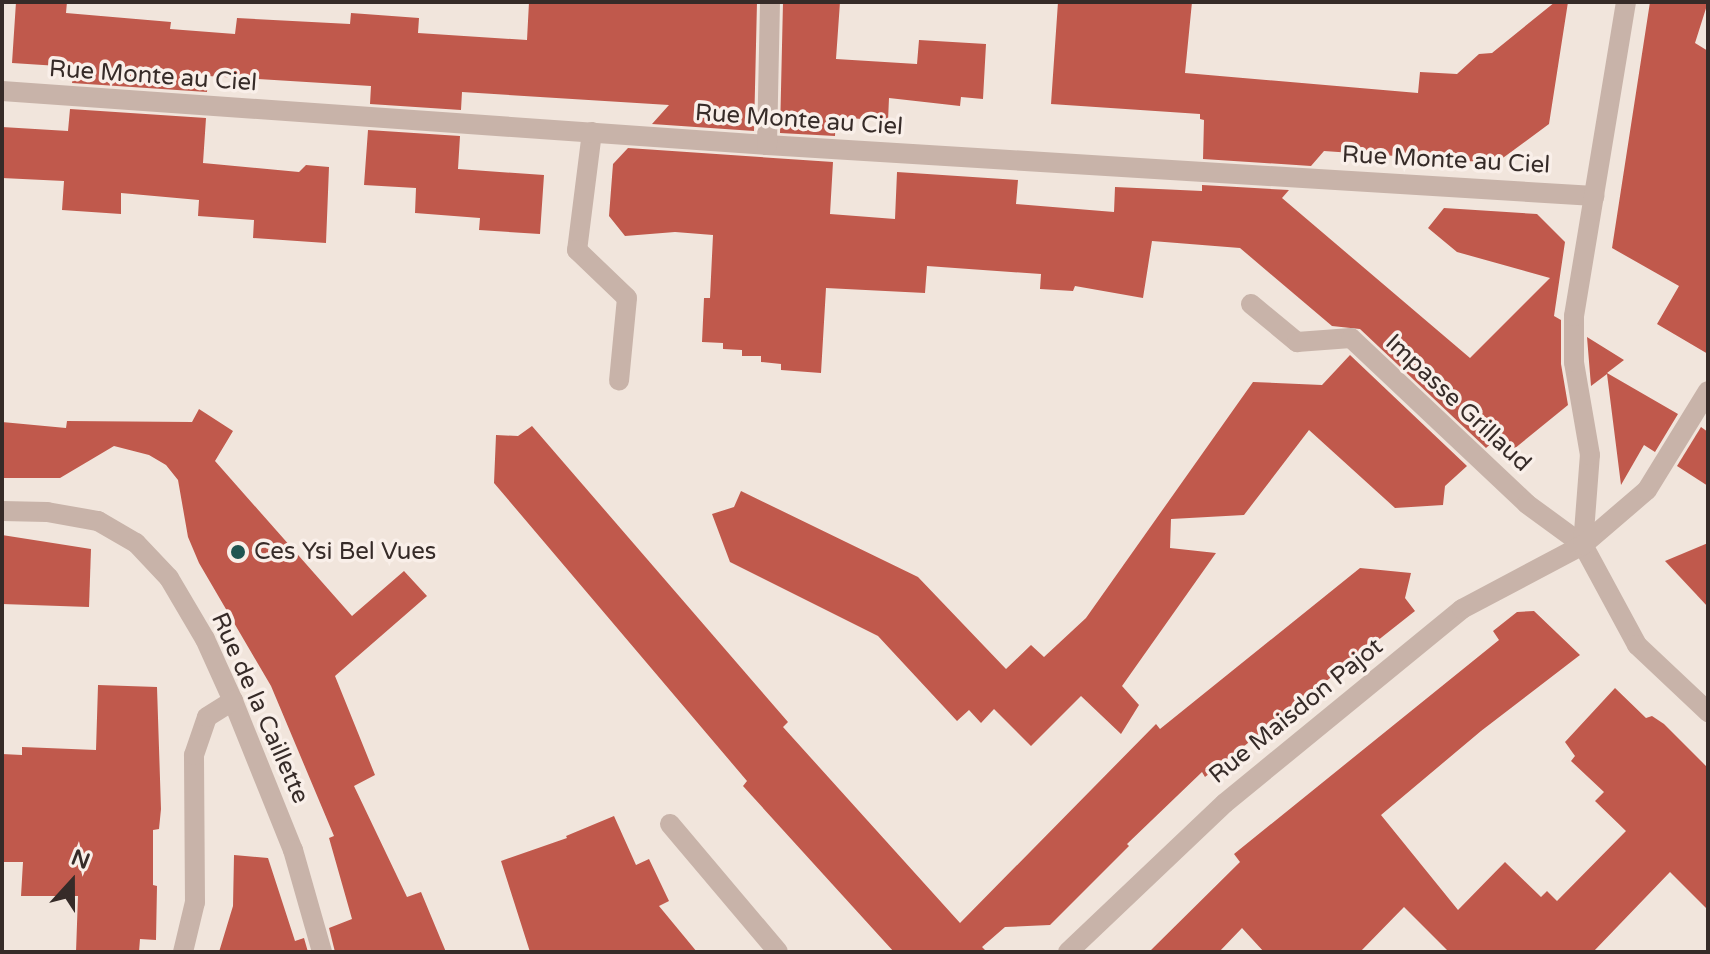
<!DOCTYPE html>
<style>
body{margin:0}
#map{position:relative;width:1710px;height:954px;overflow:hidden;background:#f1e5dc;font-family:"Varela Round",sans-serif}
div>[style]{position:absolute}
[style*='--x']{left:calc(var(--x)*1px);top:calc(var(--y)*1px);width:calc(var(--w)*1px);rotate:calc(var(--a)*1deg)}
.building>*{inset:0;background:#c0594c}
.lane>*{height:20px;margin:-10px;padding:0 10px;transform-origin:10px;border-radius:10px;background:#c8b3a9}
.street>*{height:20px;margin:-10px;padding:0 10px;transform-origin:10px;border-radius:10px;background:#c8b3a9}
.dots>*{width:22px;height:22px;translate:-50% -50%;box-sizing:border-box;border:4px solid #f9efe9;border-radius:50%}
span{translate:-50% -50%;white-space:nowrap;text-align:center;line-height:1.15;-webkit-text-stroke:7px #f9efe9;paint-order:stroke}
.street-label{font-size:24px;color:#362b28}
.poi-label{font-size:24px;color:#362b28}
.left{translate:0 -50%;text-align:left}
.frame{position:absolute;inset:0;border:4px solid #362b28;pointer-events:none}
.north{position:absolute;left:32px;top:842px;width:80px;height:80px;-webkit-text-stroke:6px #f9efe9;paint-order:stroke;rotate:21deg;font-size:22px;font-weight:700;line-height:32px;text-align:center;color:#362b28}
.north::after{content:'';display:block;margin:auto;width:28px;height:36px;background:#362b28;clip-path:polygon(50% 0,100% 100%,50% 72%,0 100%)}
</style>
<div id="map">
<div class="building">
<div style="clip-path:polygon(16px 2px,67px 2px,66px 13px,171px 22px,170px 29px,235px 34px,237px 18px,350px 24px,351px 13px,419px 18px,418px 33px,527px 40px,529px 2px,757px 2px,754px 131px,652px 124px,669px 105px,462px 92px,461px 110px,370px 104px,371px 86px,208px 76px,207px 92px,72px 83px,74px 67px,12px 63px)"></div>
<div style="clip-path:polygon(783px 2px,840px 2px,836px 59px,917px 64px,919px 40px,986px 44px,983px 99px,961px 97px,960px 106px,889px 98px,888px 121px,836px 117px,835px 136px,780px 133px)"></div>
<div style="clip-path:polygon(1058px 2px,1192px 2px,1185px 73px,1418px 93px,1420px 72px,1457px 74px,1479px 54px,1492px 53px,1555px 2px,1568px 2px,1549px 124px,1496px 163px,1324px 151px,1311px 166px,1203px 159px,1204px 120px,1200px 119px,1200px 114px,1051px 104px)"></div>
<div style="clip-path:polygon(1650px 2px,1708px 2px,1695px 43px,1708px 51px,1708px 354px,1657px 324px,1679px 286px,1612px 248px)"></div>
<div style="clip-path:polygon(70px 109px,206px 118px,203px 163px,299px 172px,306px 165px,329px 167px,326px 243px,253px 238px,254px 220px,198px 216px,199px 200px,121px 193px,121px 214px,62px 210px,64px 181px,2px 178px,2px 127px,68px 131px)"></div>
<div style="clip-path:polygon(368px 130px,460px 136px,458px 169px,544px 175px,540px 234px,479px 230px,480px 218px,415px 213px,416px 188px,364px 185px)"></div>
<div style="clip-path:polygon(628px 148px,833px 162px,830px 214px,895px 219px,897px 172px,1018px 180px,1016px 204px,1114px 212px,1115px 187px,1202px 191px,1202px 185px,1289px 190px,1282px 198px,1470px 358px,1550px 278px,1457px 252px,1428px 228px,1444px 208px,1537px 214px,1565px 242px,1554px 316px,1561px 320px,1561px 364px,1568px 405px,1509px 453px,1495px 440px,1486px 448px,1360px 329px,1332px 326px,1240px 248px,1152px 241px,1143px 298px,1075px 286px,1073px 291px,1040px 289px,1041px 274px,927px 266px,925px 293px,826px 288px,821px 373px,781px 370px,781px 364px,761px 362px,761px 356px,742px 356px,742px 350px,723px 349px,723px 343px,702px 342px,704px 298px,710px 298px,713px 235px,675px 232px,625px 236px,609px 216px,613px 164px)"></div>
<div style="clip-path:polygon(1587px 337px,1624px 360px,1607px 373px,1678px 414px,1655px 452px,1644px 445px,1621px 485px,1607px 374px,1591px 386px)"></div>
<div style="clip-path:polygon(1350px 355px,1467px 466px,1445px 486px,1443px 505px,1395px 508px,1309px 430px,1244px 515px,1171px 519px,1170px 548px,1216px 553px,1122px 686px,1139px 705px,1121px 734px,1081px 696px,1031px 746px,994px 709px,981px 723px,969px 710px,957px 721px,878px 636px,730px 562px,712px 514px,734px 507px,741px 491px,918px 577px,1006px 669px,1031px 645px,1044px 657px,1086px 618px,1253px 382px,1322px 385px)"></div>
<div style="clip-path:polygon(199px 409px,233px 431px,215px 461px,352px 616px,404px 571px,427px 596px,335px 676px,375px 775px,354px 786px,407px 897px,421px 892px,446px 952px,335px 952px,329px 928px,352px 919px,329px 838px,334px 836px,271px 686px,199px 563px,188px 537px,178px 480px,166px 465px,149px 455px,114px 446px,60px 478px,2px 478px,2px 422px,66px 428px,67px 421px,192px 422px)"></div>
<div style="clip-path:polygon(532px 426px,788px 722px,783px 727px,960px 923px,1156px 724px,1160px 729px,1360px 568px,1411px 573px,1405px 598px,1415px 611px,1205px 777px,1202px 772px,1127px 844px,1129px 846px,1050px 925px,1005px 927px,982px 947px,987px 952px,894px 952px,743px 786px,747px 781px,494px 483px,496px 435px,518px 436px)"></div>
<div style="clip-path:polygon(1701px 427px,1708px 432px,1708px 486px,1677px 466px)"></div>
<div style="clip-path:polygon(2px 535px,91px 549px,89px 607px,2px 604px)"></div>
<div style="clip-path:polygon(1708px 543px,1708px 607px,1665px 561px)"></div>
<div style="clip-path:polygon(1534px 611px,1580px 655px,1481px 731px,1381px 815px,1458px 910px,1505px 862px,1541px 897px,1547px 891px,1557px 901px,1626px 831px,1595px 801px,1604px 792px,1571px 761px,1575px 756px,1565px 742px,1615px 688px,1646px 718px,1652px 716px,1664px 724px,1708px 768px,1708px 910px,1670px 872px,1593px 952px,1449px 952px,1404px 907px,1360px 952px,1264px 952px,1242px 928px,1219px 952px,1149px 952px,1240px 862px,1234px 854px,1499px 640px,1493px 631px,1517px 612px)"></div>
<div style="clip-path:polygon(98px 685px,157px 687px,161px 809px,159px 829px,153px 830px,153px 885px,157px 886px,156px 940px,140px 939px,139px 952px,76px 952px,78px 896px,21px 896px,23px 862px,2px 862px,2px 754px,22px 755px,22px 747px,96px 750px)"></div>
<div style="clip-path:polygon(614px 816px,636px 865px,649px 859px,669px 901px,659px 906px,697px 952px,530px 952px,501px 861px,567px 838px,566px 836px)"></div>
<div style="clip-path:polygon(234px 855px,268px 858px,295px 941px,304px 938px,308px 952px,219px 952px,233px 906px)"></div>
</div>
<div class="lane">
<div style="--x:592;--y:132;--w:119;--a:97.2"></div>
<div style="--x:577;--y:250;--w:69;--a:43.8"></div>
<div style="--x:627;--y:298;--w:83;--a:95.5"></div>
</div>
<div class="street">
<div style="--x:2;--y:91;--w:767;--a:4.04"></div>
<div style="--x:767;--y:145;--w:829;--a:3.53"></div>
<div style="--x:767;--y:145;--w:143;--a:-88.8"></div>
<div style="--x:1251;--y:304;--w:60;--a:39.6"></div>
<div style="--x:1297;--y:342;--w:54;--a:-4.2"></div>
<div style="--x:1351;--y:338;--w:242;--a:43.3"></div>
<div style="--x:1527;--y:504;--w:69;--a:36.2"></div>
<div style="--x:1583;--y:545;--w:114;--a:61.6"></div>
<div style="--x:1637;--y:645;--w:98;--a:43.3"></div>
<div style="--x:2;--y:511;--w:45;--a:1.3"></div>
<div style="--x:47;--y:512;--w:52;--a:10"></div>
<div style="--x:98;--y:521;--w:44;--a:30.1"></div>
<div style="--x:136;--y:543;--w:48;--a:46.7"></div>
<div style="--x:169;--y:578;--w:71;--a:59.5"></div>
<div style="--x:205;--y:639;--w:68;--a:65.7"></div>
<div style="--x:233;--y:701;--w:161;--a:68.1"></div>
<div style="--x:293;--y:850;--w:106;--a:74.1"></div>
<div style="--x:1583;--y:545;--w:90;--a:-85.6"></div>
<div style="--x:1590;--y:455;--w:94;--a:-99.8"></div>
<div style="--x:1574;--y:362;--w:46;--a:-90"></div>
<div style="--x:1574;--y:316;--w:318;--a:-80.6"></div>
<div style="--x:670;--y:824;--w:167;--a:49.8"></div>
<div style="--x:183;--y:952;--w:51;--a:-76.5"></div>
<div style="--x:195;--y:902;--w:147;--a:-90.4"></div>
<div style="--x:194;--y:755;--w:40;--a:-71.1"></div>
<div style="--x:207;--y:717;--w:31;--a:-32"></div>
<div style="--x:1068;--y:952;--w:216;--a:-43.5"></div>
<div style="--x:1225;--y:803;--w:306;--a:-39.3"></div>
<div style="--x:1462;--y:609;--w:137;--a:-27.9"></div>
<div style="--x:1583;--y:545;--w:84;--a:-40.7"></div>
<div style="--x:1647;--y:490;--w:116;--a:-58.4"></div>
</div>
<div class="dots">
<div style="left:238px;top:552px;background:#205552"></div>
</div>
<div class="street-label">
<span style="left:153px;top:76px;rotate:4deg">Rue Monte au Ciel</span>
<span style="left:799px;top:120px;rotate:4deg">Rue Monte au Ciel</span>
<span style="left:1446px;top:160px;rotate:3deg">Rue Monte au Ciel</span>
<span style="left:1458px;top:403px;rotate:43deg">Impasse Grillaud</span>
<span style="left:260px;top:708px;rotate:66deg">Rue de la Caillette</span>
<span style="left:1296px;top:711px;rotate:-39deg">Rue Maisdon Pajot</span>
</div>
<div class="poi-label">
<span class="left" style="left:254px;top:552px">Ces Ysi Bel Vues</span>
</div>
<div class="frame"></div>
<div class="north">N</div>
</div>
